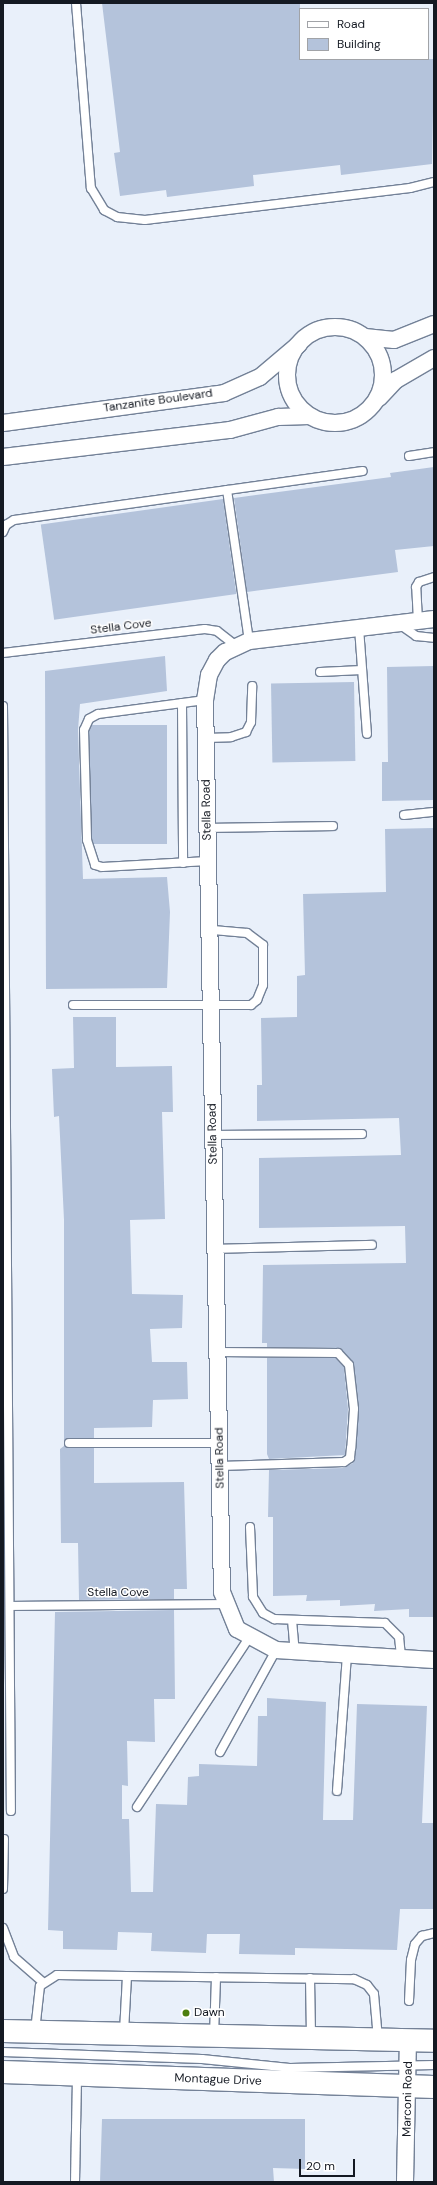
<!DOCTYPE html>
<style>
body{margin:0}
#map{position:relative;width:437px;height:2185px;overflow:hidden;background:#e9f0fa;font-family:"DM Sans",sans-serif}
div>[style]{position:absolute}
[style*='--x']{left:calc(var(--x)*1px);top:calc(var(--y)*1px);width:calc(var(--w)*1px);rotate:calc(var(--a)*1deg)}
.building>*{inset:0;background:#b4c3db;transform-origin:0 0}
.roads{filter:drop-shadow(1px 0 #738197) drop-shadow(-1px 0 #738197) drop-shadow(0 1px #738197) drop-shadow(0 -1px #738197)}
.lane>*{height:8px;margin:-4px;padding:0 4px;transform-origin:4px;border-radius:4px;background:#fff}
.street>*{height:16px;margin:-8px;padding:0 8px;transform-origin:8px;border-radius:8px;background:#fff}
.street>.ring{margin:-8px;padding:0;box-sizing:content-box;background:none;border:16px solid #fff;border-radius:50%}
.secondary>*{height:22px;margin:-11px;padding:0 11px;transform-origin:11px;border-radius:11px;background:#fff}
.dots>*{width:11px;height:11px;translate:-50% -50%;box-sizing:border-box;border:2px solid #fff;border-radius:50%}
span{translate:-50% -50%;white-space:nowrap;text-align:center;line-height:1.15;-webkit-text-stroke:3px #fff;paint-order:stroke}
.street-label{font-size:12px;color:#141922}
.poi-label{font-size:12px;color:#141922}
.left{translate:0 -50%;text-align:left}
.frame{position:absolute;inset:0;border:4px solid #141922;pointer-events:none}
.legend{position:absolute;left:299px;top:8px;width:130px;height:52px;box-sizing:border-box;background:#fff;border:1px solid #a1a3a7;margin:0;padding:5px 7px;list-style:none;font-size:12px;color:#141922}
.legend li{display:flex;align-items:center;gap:8px;height:20px}
.legend b{width:20px;border:1px solid #a1a3a7}
.scale{position:absolute;left:299px;top:2159px;width:56px;height:18px;box-sizing:border-box;border:2px solid #141922;border-top:0;padding-left:5px;font-size:12px;line-height:14px;white-space:nowrap;color:#141922;-webkit-text-stroke:3px #fff;paint-order:stroke}
</style>
<div id="map">
<div class="building">
<div style="clip-path:polygon(102px 3px,300px 3px,300px 59px,434px 59px,432px 164px,341px 175px,340px 165px,253px 175px,254px 186px,167px 197px,166px 190px,120px 196px,114px 153px,120px 152px)"></div>
<div style="clip-path:polygon(434px 467px,434px 546px,395px 550px,398px 572px,247px 592px,234px 498px,391px 477px,390px 473px)"></div>
<div style="left:223px;top:499px;width:96px;height:184px;rotate:82deg"></div>
<div style="clip-path:polygon(165px 656px,167px 691px,80px 704px,78px 730px,83px 879px,167px 877px,170px 912px,167px 988px,46px 989px,45px 671px)"></div>
<div style="clip-path:polygon(434px 666px,434px 800px,382px 801px,382px 762px,388px 762px,387px 667px)"></div>
<div style="left:354px;top:682px;width:79px;height:83px;rotate:89deg"></div>
<div style="left:167px;top:725px;width:119px;height:78px;rotate:90deg"></div>
<div style="clip-path:polygon(434px 828px,434px 1617px,409px 1617px,409px 1609px,374px 1611px,375px 1604px,340px 1606px,340px 1600px,306px 1601px,307px 1595px,273px 1596px,273px 1517px,268px 1517px,269px 1470px,344px 1468px,353px 1463px,359px 1409px,354px 1364px,340px 1348px,267px 1347px,267px 1343px,262px 1343px,263px 1265px,406px 1263px,405px 1226px,259px 1228px,259px 1158px,401px 1155px,399px 1118px,257px 1121px,257px 1085px,262px 1085px,261px 1018px,297px 1017px,297px 976px,305px 975px,303px 894px,386px 892px,385px 829px)"></div>
<div style="clip-path:polygon(73px 1017px,116px 1017px,116px 1067px,172px 1066px,173px 1112px,162px 1112px,165px 1219px,130px 1220px,132px 1294px,183px 1295px,182px 1328px,150px 1329px,152px 1362px,187px 1362px,188px 1399px,153px 1400px,152px 1427px,94px 1428px,94px 1438px,64px 1440px,64px 1220px,59px 1116px,54px 1117px,52px 1069px,74px 1068px)"></div>
<div style="clip-path:polygon(267px 1358px,336px 1358px,344px 1367px,348px 1409px,345px 1455px,269px 1459px,267px 1454px)"></div>
<div style="clip-path:polygon(64px 1446px,94px 1448px,94px 1483px,184px 1482px,187px 1589px,174px 1589px,174px 1599px,79px 1600px,78px 1543px,61px 1543px,60px 1449px)"></div>
<div style="clip-path:polygon(174px 1610px,175px 1699px,154px 1699px,155px 1742px,127px 1741px,128px 1786px,122px 1785px,122px 1819px,129px 1819px,131px 1892px,153px 1892px,156px 1804px,187px 1805px,188px 1777px,199px 1776px,199px 1764px,257px 1766px,258px 1716px,267px 1716px,267px 1698px,326px 1702px,323px 1820px,353px 1820px,357px 1704px,427px 1706px,422px 1823px,434px 1823px,434px 1909px,400px 1909px,397px 1950px,295px 1948px,295px 1955px,239px 1954px,240px 1934px,207px 1934px,206px 1953px,151px 1951px,152px 1933px,118px 1932px,117px 1950px,63px 1949px,63px 1931px,48px 1930px,55px 1612px)"></div>
<div style="clip-path:polygon(102px 2119px,305px 2119px,305px 2169px,273px 2168px,274px 2182px,100px 2182px)"></div>
</div>
<div class="roads">
<div class="lane">
<div style="--x:76;--y:3;--w:186;--a:85.4"></div>
<div style="--x:91;--y:188;--w:26;--a:59"></div>
<div style="--x:104;--y:210;--w:15;--a:28"></div>
<div style="--x:117;--y:217;--w:28;--a:6"></div>
<div style="--x:145;--y:220;--w:267;--a:-6.9"></div>
<div style="--x:410;--y:188;--w:25;--a:-14"></div>
<div style="--x:409;--y:456;--w:25;--a:-9"></div>
<div style="--x:227;--y:490;--w:153;--a:81.7"></div>
<div style="--x:3;--y:532;--w:8;--a:-67"></div>
<div style="--x:6;--y:525;--w:9;--a:-32"></div>
<div style="--x:14;--y:520;--w:352;--a:-8"></div>
<div style="--x:418;--y:621;--w:34;--a:-93"></div>
<div style="--x:416;--y:587;--w:6;--a:-59"></div>
<div style="--x:419;--y:582;--w:16;--a:-18"></div>
<div style="--x:399;--y:624;--w:21;--a:35"></div>
<div style="--x:416;--y:636;--w:18;--a:6"></div>
<div style="--x:359;--y:628;--w:106;--a:85.7"></div>
<div style="--x:3;--y:653;--w:203;--a:-6.8"></div>
<div style="--x:205;--y:629;--w:12;--a:9"></div>
<div style="--x:217;--y:631;--w:24;--a:38"></div>
<div style="--x:320;--y:672;--w:42;--a:-2.7"></div>
<div style="--x:205;--y:700;--w:108;--a:172.5"></div>
<div style="--x:98;--y:714;--w:10;--a:151"></div>
<div style="--x:89;--y:719;--w:12;--a:114"></div>
<div style="--x:84;--y:730;--w:110;--a:88.4"></div>
<div style="--x:87;--y:840;--w:26;--a:72"></div>
<div style="--x:95;--y:865;--w:7;--a:16"></div>
<div style="--x:102;--y:867;--w:106;--a:-3.2"></div>
<div style="--x:182;--y:703;--w:160;--a:89.6"></div>
<div style="--x:3;--y:706;--w:1105;--a:89.59"></div>
<div style="--x:206;--y:738;--w:25;--a:-2"></div>
<div style="--x:231;--y:737;--w:16;--a:-18"></div>
<div style="--x:246;--y:732;--w:11;--a:-63"></div>
<div style="--x:251;--y:722;--w:36;--a:-88"></div>
<div style="--x:404;--y:815;--w:30;--a:-6"></div>
<div style="--x:208;--y:828;--w:125;--a:-0.9"></div>
<div style="--x:73;--y:1005;--w:178;--a:0"></div>
<div style="--x:251;--y:1005;--w:8;--a:-40"></div>
<div style="--x:257;--y:1000;--w:16;--a:-68"></div>
<div style="--x:263;--y:985;--w:40;--a:-90"></div>
<div style="--x:263;--y:945;--w:20;--a:-143"></div>
<div style="--x:247;--y:933;--w:37;--a:-175"></div>
<div style="--x:213;--y:1135;--w:149;--a:-0.4"></div>
<div style="--x:215;--y:1249;--w:157;--a:-1.5"></div>
<div style="--x:218;--y:1352;--w:120;--a:0.5"></div>
<div style="--x:338;--y:1353;--w:16;--a:47"></div>
<div style="--x:349;--y:1365;--w:44;--a:83.5"></div>
<div style="--x:354;--y:1409;--w:39;--a:94"></div>
<div style="--x:351;--y:1448;--w:10;--a:96"></div>
<div style="--x:350;--y:1458;--w:7;--a:146"></div>
<div style="--x:344;--y:1462;--w:124;--a:178.2"></div>
<div style="--x:69;--y:1443;--w:151;--a:0"></div>
<div style="--x:250;--y:1527;--w:70;--a:87.5"></div>
<div style="--x:253;--y:1597;--w:19;--a:58"></div>
<div style="--x:263;--y:1613;--w:13;--a:29"></div>
<div style="--x:274;--y:1619;--w:111;--a:2.1"></div>
<div style="--x:385;--y:1623;--w:20;--a:45"></div>
<div style="--x:399;--y:1637;--w:20;--a:84"></div>
<div style="--x:10;--y:1606;--w:216;--a:-0.5"></div>
<div style="--x:292;--y:1620;--w:32;--a:85"></div>
<div style="--x:220;--y:1752;--w:116;--a:-61.2"></div>
<div style="--x:337;--y:1791;--w:135;--a:-85.8"></div>
<div style="--x:137;--y:1807;--w:203;--a:-56.5"></div>
<div style="--x:3;--y:1889;--w:50;--a:-88.9"></div>
<div style="--x:3;--y:1928;--w:31;--a:69"></div>
<div style="--x:14;--y:1957;--w:38;--a:41"></div>
<div style="--x:310;--y:1978;--w:59;--a:89"></div>
<div style="--x:409;--y:2001;--w:41;--a:-87.2"></div>
<div style="--x:411;--y:1960;--w:16;--a:-76"></div>
<div style="--x:415;--y:1944;--w:11;--a:-49"></div>
<div style="--x:422;--y:1936;--w:12;--a:-14"></div>
<div style="--x:35;--y:2031;--w:45;--a:-83.7"></div>
<div style="--x:40;--y:1986;--w:20;--a:-33"></div>
<div style="--x:57;--y:1975;--w:297;--a:0.8"></div>
<div style="--x:354;--y:1979;--w:14;--a:25"></div>
<div style="--x:367;--y:1985;--w:11;--a:52"></div>
<div style="--x:374;--y:1994;--w:45;--a:84.9"></div>
<div style="--x:124;--y:2032;--w:55;--a:-86.9"></div>
<div style="--x:214;--y:2035;--w:58;--a:-88"></div>
<div style="--x:3;--y:2052;--w:199;--a:2"></div>
<div style="--x:202;--y:2059;--w:88;--a:5.8"></div>
<div style="--x:290;--y:2068;--w:144;--a:-1.2"></div>
<div style="--x:75;--y:2182;--w:106;--a:-88.9"></div>
</div>
<div class="street">
<div class="ring" style="left:287px;top:327px;width:80px;height:80px"></div>
<div style="--x:365;--y:337;--w:29;--a:6"></div>
<div style="--x:394;--y:340;--w:43;--a:-21.8"></div>
<div style="--x:379;--y:398;--w:25;--a:-47"></div>
<div style="--x:396;--y:380;--w:44;--a:-30.1"></div>
<div style="--x:3;--y:423;--w:223;--a:-7.7"></div>
<div style="--x:224;--y:393;--w:39;--a:-24"></div>
<div style="--x:260;--y:377;--w:51;--a:-40.2"></div>
<div style="--x:3;--y:457;--w:229;--a:-6.8"></div>
<div style="--x:230;--y:430;--w:50;--a:-15.2"></div>
<div style="--x:278;--y:417;--w:31;--a:-2"></div>
<div style="--x:434;--y:619;--w:186;--a:173.2"></div>
<div style="--x:249;--y:641;--w:26;--a:155"></div>
<div style="--x:225;--y:652;--w:11;--a:135"></div>
<div style="--x:217;--y:660;--w:17;--a:118"></div>
<div style="--x:209;--y:675;--w:25;--a:99"></div>
<div style="--x:205;--y:700;--w:892;--a:88.91"></div>
<div style="--x:222;--y:1592;--w:40;--a:68"></div>
<div style="--x:237;--y:1629;--w:44;--a:28.3"></div>
<div style="--x:276;--y:1650;--w:158;--a:3.6"></div>
<div style="--x:405;--y:2182;--w:141;--a:-88.8"></div>
</div>
<div class="secondary">
<div style="--x:3;--y:2031;--w:431;--a:1.3"></div>
<div style="--x:3;--y:2072;--w:431;--a:2"></div>
</div>
</div>
<div class="dots">
<div style="left:186px;top:2013px;background:#4e7f0e"></div>
</div>
<div class="street-label">
<span style="left:158px;top:401px;rotate:-8deg">Tanzanite Boulevard</span>
<span style="left:121px;top:627px;rotate:-7deg">Stella Cove</span>
<span style="left:207px;top:810px;rotate:-91deg">Stella Road</span>
<span style="left:213px;top:1134px;rotate:-91deg">Stella Road</span>
<span style="left:220px;top:1458px;rotate:-91deg">Stella Road</span>
<span style="left:118px;top:1593px">Stella Cove</span>
<span style="left:218px;top:2080px;rotate:2deg">Montague Drive</span>
<span style="left:408px;top:2099px;rotate:-89deg">Marconi Road</span>
</div>
<div class="poi-label">
<span class="left" style="left:194px;top:2013px">Dawn</span>
</div>
<div class="frame"></div>
<ul class="legend">
<li><b style="height:5px;background:#fff"></b>Road</li>
<li><b style="height:11px;background:#b4c3db"></b>Building</li>
</ul>
<div class="scale">20 m</div>
</div>
